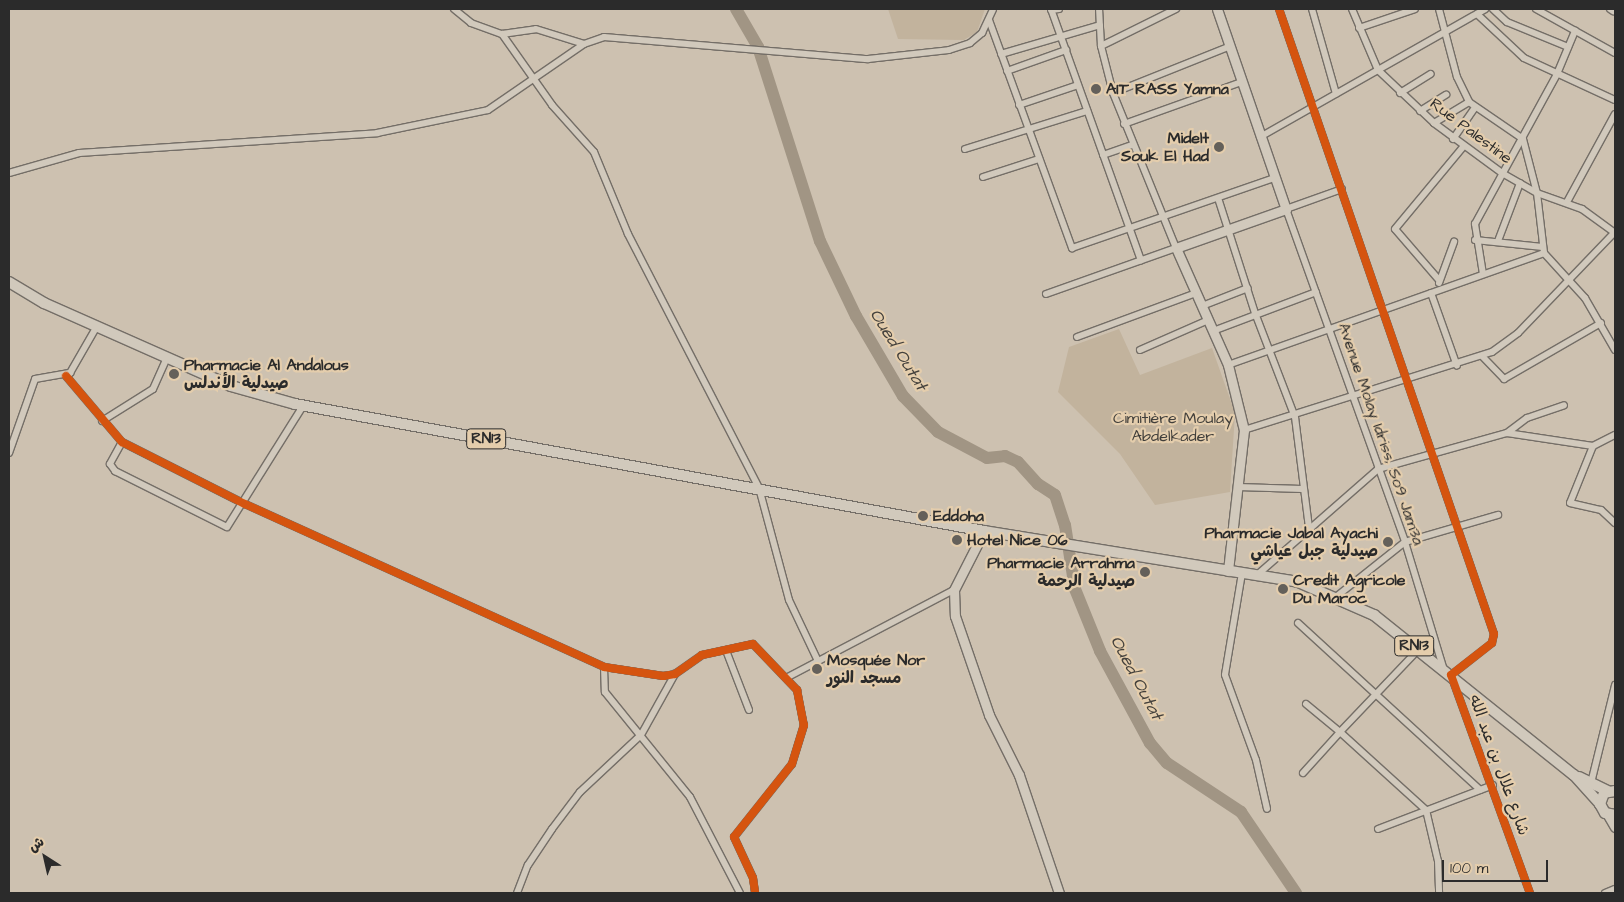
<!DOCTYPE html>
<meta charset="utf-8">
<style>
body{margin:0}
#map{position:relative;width:1624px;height:902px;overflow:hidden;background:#cdc1b0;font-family:"Architects Daughter","Playpen Sans Arabic",sans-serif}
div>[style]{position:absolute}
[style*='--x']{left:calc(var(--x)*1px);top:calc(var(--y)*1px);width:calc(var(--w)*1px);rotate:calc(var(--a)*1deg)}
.green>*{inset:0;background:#c2b39d}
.river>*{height:12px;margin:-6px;padding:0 6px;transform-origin:6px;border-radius:6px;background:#a19584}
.roads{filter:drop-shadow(1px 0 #746e67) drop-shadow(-1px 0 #746e67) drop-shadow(0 1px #746e67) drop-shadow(0 -1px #746e67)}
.street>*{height:6px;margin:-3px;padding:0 3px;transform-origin:3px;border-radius:3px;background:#d1c9bc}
.secondary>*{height:9px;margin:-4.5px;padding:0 4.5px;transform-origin:4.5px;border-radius:4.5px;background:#d1c9bc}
.primary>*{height:10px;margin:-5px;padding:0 5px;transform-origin:5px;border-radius:5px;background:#d1c9bc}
.cycleway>*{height:8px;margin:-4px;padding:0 4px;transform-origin:4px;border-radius:4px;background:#d5540f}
.dots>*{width:14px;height:14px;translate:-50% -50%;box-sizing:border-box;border:2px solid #e4cdac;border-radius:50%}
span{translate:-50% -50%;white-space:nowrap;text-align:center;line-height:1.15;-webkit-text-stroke:4.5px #e4cdac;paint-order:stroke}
.shield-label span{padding:1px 4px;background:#e4cdac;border:1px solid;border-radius:4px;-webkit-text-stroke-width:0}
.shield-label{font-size:15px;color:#2b2b2b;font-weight:700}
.poi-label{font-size:16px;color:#2b2b2b;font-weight:700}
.left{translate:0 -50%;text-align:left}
.right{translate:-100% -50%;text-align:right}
.street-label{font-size:16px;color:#2b2b2b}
.park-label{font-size:16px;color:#403e3a}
.water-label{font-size:18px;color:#44413c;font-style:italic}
.frame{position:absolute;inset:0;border:10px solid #2b2b2b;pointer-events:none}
.north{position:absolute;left:20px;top:832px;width:50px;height:50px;-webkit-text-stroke:4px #e4cdac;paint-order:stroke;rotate:325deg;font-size:14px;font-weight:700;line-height:20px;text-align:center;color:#2b2b2b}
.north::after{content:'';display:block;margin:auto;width:18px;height:22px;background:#2b2b2b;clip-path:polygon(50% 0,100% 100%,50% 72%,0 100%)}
.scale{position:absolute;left:1442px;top:860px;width:106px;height:22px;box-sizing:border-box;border:2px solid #2b2b2b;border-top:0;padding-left:6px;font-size:15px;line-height:18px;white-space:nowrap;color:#2b2b2b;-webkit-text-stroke:4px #e4cdac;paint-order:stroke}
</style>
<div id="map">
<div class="green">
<div style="clip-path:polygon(888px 9px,985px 9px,977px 32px,964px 40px,898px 39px)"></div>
<div style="clip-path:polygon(1119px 329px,1140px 375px,1212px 348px,1235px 413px,1230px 492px,1155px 505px,1120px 454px,1058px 392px,1069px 347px)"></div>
</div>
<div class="river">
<div style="--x:736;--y:9;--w:44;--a:59.9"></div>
<div style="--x:758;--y:47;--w:204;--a:72.3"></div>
<div style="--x:820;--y:241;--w:83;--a:64.4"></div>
<div style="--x:856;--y:316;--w:93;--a:59.6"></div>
<div style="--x:903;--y:396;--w:50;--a:45.8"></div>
<div style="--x:938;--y:432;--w:55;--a:28"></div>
<div style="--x:987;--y:458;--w:18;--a:-6"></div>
<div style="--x:1005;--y:456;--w:14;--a:25"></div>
<div style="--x:1018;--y:462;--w:30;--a:48"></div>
<div style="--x:1038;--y:484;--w:20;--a:33"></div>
<div style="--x:1055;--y:495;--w:32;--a:72"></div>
<div style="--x:1065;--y:525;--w:65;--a:81.1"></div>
<div style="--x:1075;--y:589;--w:67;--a:68"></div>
<div style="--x:1100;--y:651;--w:105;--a:61.5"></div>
<div style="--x:1150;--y:743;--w:26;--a:50"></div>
<div style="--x:1167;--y:763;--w:89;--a:33.5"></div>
<div style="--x:1241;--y:812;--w:98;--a:55.8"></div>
</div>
<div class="roads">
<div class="street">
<div style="--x:454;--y:9;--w:22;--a:39"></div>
<div style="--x:471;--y:23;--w:33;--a:20"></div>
<div style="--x:502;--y:34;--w:87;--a:54.8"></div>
<div style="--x:552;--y:105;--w:63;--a:48.2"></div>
<div style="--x:594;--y:152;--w:89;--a:67.5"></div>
<div style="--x:628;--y:234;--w:286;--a:62.7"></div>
<div style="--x:759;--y:488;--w:116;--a:75"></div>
<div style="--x:789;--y:600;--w:65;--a:64.6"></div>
<div style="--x:1051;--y:9;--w:267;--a:70.3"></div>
<div style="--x:1279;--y:9;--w:661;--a:71.02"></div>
<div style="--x:1494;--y:634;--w:9;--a:103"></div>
<div style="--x:1492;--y:643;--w:52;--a:142"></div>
<div style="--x:1451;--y:675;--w:232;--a:70.1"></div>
<div style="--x:1312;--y:9;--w:88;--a:74.2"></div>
<div style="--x:1352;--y:9;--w:66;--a:66.9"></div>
<div style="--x:1378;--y:70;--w:77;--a:43.4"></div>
<div style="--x:1434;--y:123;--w:84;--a:36.3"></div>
<div style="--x:1502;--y:173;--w:40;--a:29.7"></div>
<div style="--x:1537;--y:193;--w:48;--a:19.6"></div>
<div style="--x:1582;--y:209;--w:41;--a:36"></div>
<div style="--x:1439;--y:9;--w:70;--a:75.2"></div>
<div style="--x:1457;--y:77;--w:28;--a:64"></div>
<div style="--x:1469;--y:102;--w:65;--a:34.4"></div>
<div style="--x:1523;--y:139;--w:56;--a:75.5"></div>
<div style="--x:1537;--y:193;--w:60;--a:83.3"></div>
<div style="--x:1544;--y:253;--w:61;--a:47.7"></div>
<div style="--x:1585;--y:298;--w:60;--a:60"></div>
<div style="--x:1493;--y:9;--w:19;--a:43"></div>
<div style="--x:1507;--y:22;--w:66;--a:22.3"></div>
<div style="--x:1536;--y:9;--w:90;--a:29.1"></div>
<div style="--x:1610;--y:9;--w:4;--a:34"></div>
<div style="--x:1051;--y:10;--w:8;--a:-7"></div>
<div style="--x:1477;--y:14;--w:64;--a:43.1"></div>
<div style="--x:1524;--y:58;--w:100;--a:24.8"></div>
<div style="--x:989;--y:20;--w:243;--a:70"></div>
<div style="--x:1072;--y:248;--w:214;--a:-19.1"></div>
<div style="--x:1359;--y:28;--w:59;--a:-18.7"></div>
<div style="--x:502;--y:34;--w:34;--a:-8"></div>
<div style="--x:536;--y:29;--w:50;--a:17.4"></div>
<div style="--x:584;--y:44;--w:21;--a:-19"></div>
<div style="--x:604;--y:37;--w:265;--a:4.8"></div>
<div style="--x:868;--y:59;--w:81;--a:-6.3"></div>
<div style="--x:949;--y:50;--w:22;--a:-18"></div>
<div style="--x:970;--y:43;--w:16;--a:-40"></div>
<div style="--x:982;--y:33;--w:26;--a:-65"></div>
<div style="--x:1101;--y:46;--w:84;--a:-26.3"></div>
<div style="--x:1001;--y:54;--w:103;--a:-16.3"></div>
<div style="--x:1007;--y:71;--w:63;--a:-19.6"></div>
<div style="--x:1113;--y:93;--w:124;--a:-21.8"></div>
<div style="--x:1400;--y:93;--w:36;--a:-32"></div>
<div style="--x:1019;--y:105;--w:62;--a:-18.7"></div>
<div style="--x:1420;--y:111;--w:31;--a:-32"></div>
<div style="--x:1434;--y:123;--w:41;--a:-31"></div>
<div style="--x:1124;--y:124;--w:124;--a:-19.7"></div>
<div style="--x:1260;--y:137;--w:259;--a:-29.6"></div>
<div style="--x:1453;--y:139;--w:39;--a:-55"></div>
<div style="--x:965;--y:149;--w:128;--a:-17.3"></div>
<div style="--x:1103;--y:155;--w:31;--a:-19"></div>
<div style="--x:9;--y:173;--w:73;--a:-15.9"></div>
<div style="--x:79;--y:153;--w:299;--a:-3.8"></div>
<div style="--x:377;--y:133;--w:113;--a:-11.7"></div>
<div style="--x:488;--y:110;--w:116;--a:-34.5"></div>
<div style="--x:983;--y:177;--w:59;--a:-17.8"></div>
<div style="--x:1342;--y:189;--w:59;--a:160.3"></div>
<div style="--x:1286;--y:209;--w:354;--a:70.3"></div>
<div style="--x:1405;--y:542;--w:134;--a:73.1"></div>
<div style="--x:1218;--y:198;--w:121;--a:72.2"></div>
<div style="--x:1255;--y:313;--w:111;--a:69"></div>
<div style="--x:1295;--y:417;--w:112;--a:82.8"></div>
<div style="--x:1567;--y:202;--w:100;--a:-61.4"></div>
<div style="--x:1475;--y:240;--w:68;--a:5.9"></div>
<div style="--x:1498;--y:241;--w:62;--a:-69.2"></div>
<div style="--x:1483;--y:274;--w:51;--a:-99.1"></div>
<div style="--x:1475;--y:224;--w:171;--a:-61.3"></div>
<div style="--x:1557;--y:74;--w:47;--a:-67.3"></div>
<div style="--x:1439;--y:280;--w:67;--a:-130.8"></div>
<div style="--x:1395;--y:229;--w:108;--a:-50.3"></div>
<div style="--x:1439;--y:283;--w:44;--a:-69.9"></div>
<div style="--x:1431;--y:293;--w:77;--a:70.4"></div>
<div style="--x:1046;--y:294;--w:138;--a:-19.5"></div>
<div style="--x:1176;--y:248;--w:167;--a:-112.1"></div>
<div style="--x:1113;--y:93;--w:49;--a:-104.3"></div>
<div style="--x:1101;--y:46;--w:37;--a:-93"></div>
<div style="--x:1202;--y:306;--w:49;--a:-21.4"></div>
<div style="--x:1213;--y:331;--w:110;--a:-20.7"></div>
<div style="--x:1077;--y:337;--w:127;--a:-20.3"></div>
<div style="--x:1140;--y:350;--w:74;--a:-23.8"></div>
<div style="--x:1482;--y:356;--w:32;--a:46"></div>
<div style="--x:1504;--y:379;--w:112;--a:-30"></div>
<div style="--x:1228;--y:365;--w:335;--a:-19.5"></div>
<div style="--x:66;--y:376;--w:87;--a:49.7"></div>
<div style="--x:122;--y:442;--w:138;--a:26.8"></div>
<div style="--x:245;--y:504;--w:394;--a:24.4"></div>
<div style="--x:604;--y:667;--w:60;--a:8.7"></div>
<div style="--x:663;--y:676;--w:12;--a:-9"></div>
<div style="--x:675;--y:674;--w:33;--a:-35"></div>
<div style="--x:702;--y:655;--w:52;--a:-12.2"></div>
<div style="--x:753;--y:644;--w:64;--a:46.3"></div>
<div style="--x:797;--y:690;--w:36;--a:79"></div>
<div style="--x:804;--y:725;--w:41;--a:107.1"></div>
<div style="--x:792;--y:764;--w:93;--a:128.5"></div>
<div style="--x:734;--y:837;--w:45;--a:65.1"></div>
<div style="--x:753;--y:878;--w:15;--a:82"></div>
<div style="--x:102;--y:421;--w:60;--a:-32.1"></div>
<div style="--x:153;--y:389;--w:34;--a:-66"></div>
<div style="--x:1244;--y:430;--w:260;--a:-17.5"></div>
<div style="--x:1492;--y:352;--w:32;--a:-36"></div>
<div style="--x:1518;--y:333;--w:140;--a:-46.2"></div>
<div style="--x:1507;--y:433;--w:25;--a:-37"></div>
<div style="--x:1527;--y:418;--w:39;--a:-19"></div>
<div style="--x:122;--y:442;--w:25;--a:119"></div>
<div style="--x:110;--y:464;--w:9;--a:54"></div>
<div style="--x:115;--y:471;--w:125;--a:26.6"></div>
<div style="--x:227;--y:527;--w:143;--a:-57.9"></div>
<div style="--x:1593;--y:446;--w:61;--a:112"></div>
<div style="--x:1570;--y:503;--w:32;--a:13"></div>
<div style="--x:1601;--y:510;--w:19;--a:43"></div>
<div style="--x:9;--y:453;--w:78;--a:-70.6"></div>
<div style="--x:35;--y:379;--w:36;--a:-10"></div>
<div style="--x:70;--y:373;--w:54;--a:-60.1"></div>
<div style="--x:1238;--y:487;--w:64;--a:1.8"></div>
<div style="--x:1242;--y:573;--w:103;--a:99.5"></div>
<div style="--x:1225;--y:675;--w:90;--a:70"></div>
<div style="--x:1256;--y:760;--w:50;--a:77.3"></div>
<div style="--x:1257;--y:575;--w:161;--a:-41.2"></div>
<div style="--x:1378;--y:469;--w:134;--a:-15.6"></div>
<div style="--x:1507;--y:433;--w:87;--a:8.6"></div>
<div style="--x:1593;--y:446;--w:25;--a:-27"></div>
<div style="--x:1337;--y:596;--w:87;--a:-38.5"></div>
<div style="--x:1405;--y:542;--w:97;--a:-16.2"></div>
<div style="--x:1298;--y:623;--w:247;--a:42.5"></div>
<div style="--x:1419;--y:649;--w:115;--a:133.6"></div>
<div style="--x:1340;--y:732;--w:116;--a:42.2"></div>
<div style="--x:1426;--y:810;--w:52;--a:76.8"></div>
<div style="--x:1438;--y:861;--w:32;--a:88"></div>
<div style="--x:727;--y:653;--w:61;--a:68.9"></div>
<div style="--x:604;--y:667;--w:25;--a:88"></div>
<div style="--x:605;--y:692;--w:135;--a:51"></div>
<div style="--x:690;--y:797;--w:108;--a:62.5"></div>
<div style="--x:788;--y:677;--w:187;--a:-27.7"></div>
<div style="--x:1303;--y:773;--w:55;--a:-47.9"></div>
<div style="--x:1340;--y:732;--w:44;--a:-140.5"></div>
<div style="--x:1591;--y:783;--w:101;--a:-76.2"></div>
<div style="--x:1378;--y:829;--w:123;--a:-20.9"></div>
<div style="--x:517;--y:893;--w:30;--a:-69"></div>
<div style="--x:528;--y:865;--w:43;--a:-56.3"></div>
<div style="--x:552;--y:829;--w:46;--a:-52.9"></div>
<div style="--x:580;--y:792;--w:83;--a:-43.1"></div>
<div style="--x:641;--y:735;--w:70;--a:-60.9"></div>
<div style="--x:1605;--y:893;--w:11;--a:-22"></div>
</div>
<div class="secondary">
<div style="--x:1217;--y:9;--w:212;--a:71"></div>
<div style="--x:1286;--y:209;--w:117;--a:160.5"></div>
<div style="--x:1176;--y:248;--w:128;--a:66"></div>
<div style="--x:1228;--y:365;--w:67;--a:76.2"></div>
<div style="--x:1244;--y:430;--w:142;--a:96.5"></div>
<div style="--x:984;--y:531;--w:66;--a:117"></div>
<div style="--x:954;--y:590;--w:26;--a:88"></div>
<div style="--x:955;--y:616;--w:105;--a:71"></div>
<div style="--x:989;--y:715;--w:67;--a:63.4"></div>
<div style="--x:1019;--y:775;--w:125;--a:71.3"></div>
<div style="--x:1608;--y:815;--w:14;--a:60"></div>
</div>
<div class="primary">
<div style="--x:9;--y:282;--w:41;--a:31"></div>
<div style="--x:44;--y:303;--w:205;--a:23.9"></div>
<div style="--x:231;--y:386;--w:66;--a:15.7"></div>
<div style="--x:295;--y:404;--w:701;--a:10.44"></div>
<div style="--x:984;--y:531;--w:318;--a:9.2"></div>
<div style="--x:1298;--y:582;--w:83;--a:23.5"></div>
<div style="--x:1374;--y:615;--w:256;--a:38.7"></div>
<div style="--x:1574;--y:775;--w:39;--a:48"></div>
<div style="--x:1579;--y:777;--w:32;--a:26"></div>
<div style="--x:1615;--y:791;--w:11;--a:170"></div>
<div style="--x:1604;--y:793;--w:12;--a:110"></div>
<div style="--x:1600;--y:804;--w:10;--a:61"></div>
<div style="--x:1605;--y:813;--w:10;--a:11"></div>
</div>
</div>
<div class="cycleway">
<div style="--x:1279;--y:9;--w:661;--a:71.02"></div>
<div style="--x:1494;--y:634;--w:9;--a:103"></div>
<div style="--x:1492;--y:643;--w:52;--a:142"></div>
<div style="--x:1451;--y:675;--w:232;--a:70.1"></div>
<div style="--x:66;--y:376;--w:87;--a:49.7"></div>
<div style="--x:122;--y:442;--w:138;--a:26.8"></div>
<div style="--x:245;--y:504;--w:394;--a:24.4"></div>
<div style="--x:604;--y:667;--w:60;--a:8.7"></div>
<div style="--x:663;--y:676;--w:12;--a:-9"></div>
<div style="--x:675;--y:674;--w:33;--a:-35"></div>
<div style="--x:702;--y:655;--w:52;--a:-12.2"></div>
<div style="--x:753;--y:644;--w:64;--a:46.3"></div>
<div style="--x:797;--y:690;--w:36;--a:79"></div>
<div style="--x:804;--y:725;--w:41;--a:107.1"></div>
<div style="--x:792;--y:764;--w:93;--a:128.5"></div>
<div style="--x:734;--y:837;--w:45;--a:65.1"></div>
<div style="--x:753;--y:878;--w:15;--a:82"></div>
</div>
<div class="dots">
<div style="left:1096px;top:89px;background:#64605a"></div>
<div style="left:1219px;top:147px;background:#64605a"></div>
<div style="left:174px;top:374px;background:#64605a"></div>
<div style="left:923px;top:516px;background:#64605a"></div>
<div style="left:957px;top:540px;background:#64605a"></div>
<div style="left:1388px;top:542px;background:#64605a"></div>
<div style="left:1145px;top:572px;background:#64605a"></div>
<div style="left:1283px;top:589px;background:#64605a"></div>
<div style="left:817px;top:669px;background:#64605a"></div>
</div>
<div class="shield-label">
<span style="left:486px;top:439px">RN13</span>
<span style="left:1414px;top:646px">RN13</span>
</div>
<div class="poi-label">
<span class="left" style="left:1106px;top:89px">AIT RASS Yamna</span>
<span class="right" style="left:1209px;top:147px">Midelt<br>Souk El Had</span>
<span class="left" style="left:184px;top:374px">Pharmacie Al Andalous<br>صيدلية الأندلس</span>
<span class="left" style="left:933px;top:516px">Eddoha</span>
<span class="right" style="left:1378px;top:542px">Pharmacie Jabal Ayachi<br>صيدلية جبل عياشي</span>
<span class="left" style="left:967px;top:540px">Hotel Nice 06</span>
<span class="right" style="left:1135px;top:572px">Pharmacie Arrahma<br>صيدلية الرحمة</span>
<span class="left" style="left:1293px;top:589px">Credit Agricole<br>Du Maroc</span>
<span class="left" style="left:827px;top:669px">Mosquée Nor<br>مسجد النور</span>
</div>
<div class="street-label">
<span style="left:1471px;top:131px;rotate:37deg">Rue Palestine</span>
<span style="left:1381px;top:434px;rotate:71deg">Avenue Molay Idriss, So9 Jam3a</span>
<span style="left:1499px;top:765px;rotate:70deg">شارع علال بن عبد الله</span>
</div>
<div class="park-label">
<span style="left:1173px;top:427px">Cimitière Moulay<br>Abdelkader</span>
</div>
<div class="water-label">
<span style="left:898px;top:350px;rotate:58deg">Oued Outat</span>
<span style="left:1136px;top:678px;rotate:62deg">Oued Outat</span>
</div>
<div class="frame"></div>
<div class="north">ش</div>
<div class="scale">100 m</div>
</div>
